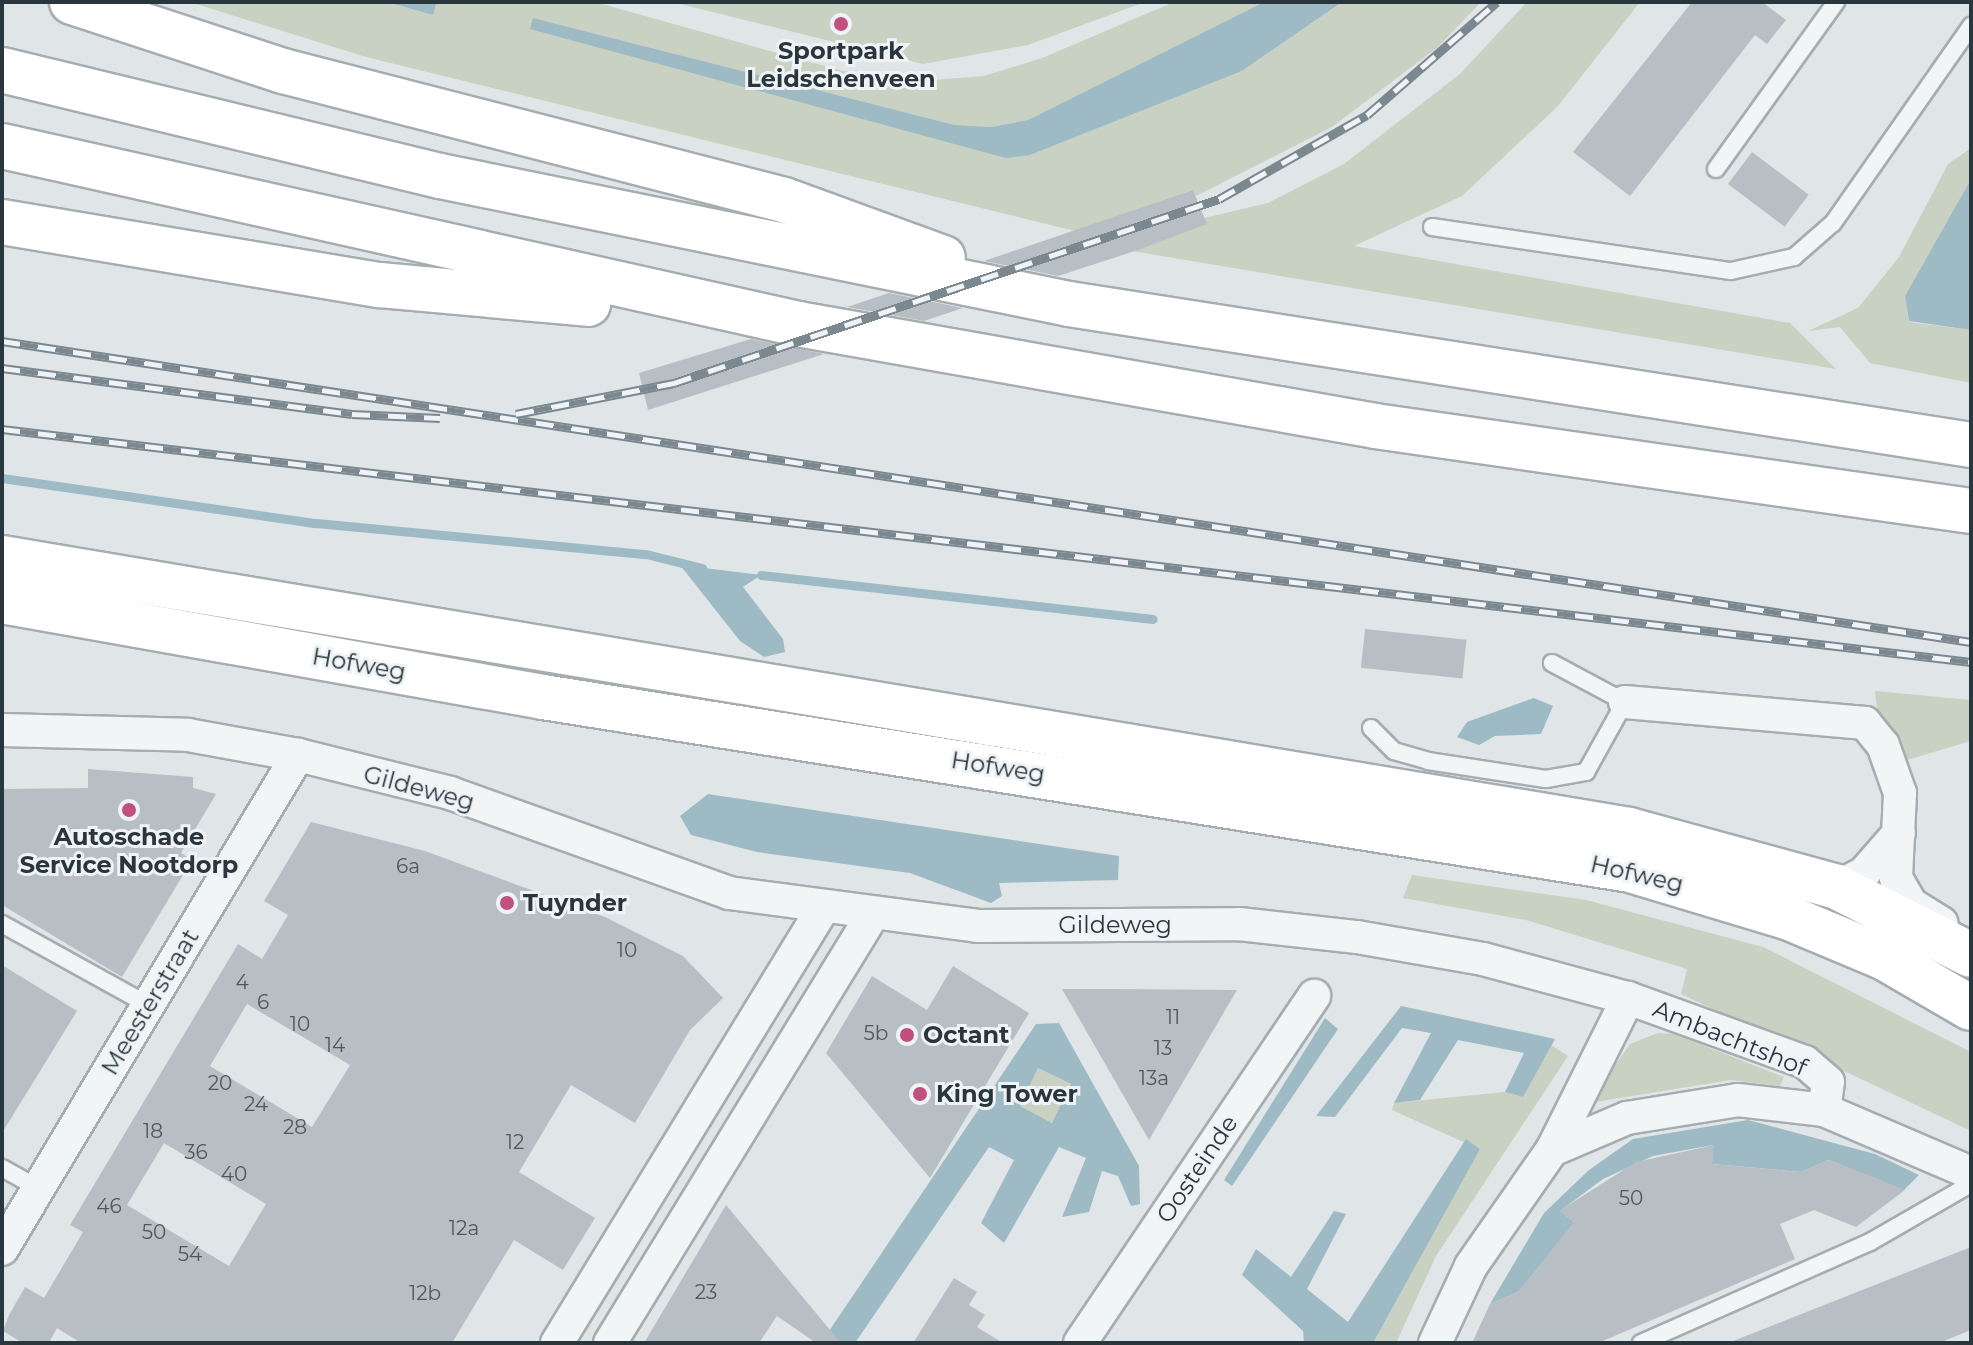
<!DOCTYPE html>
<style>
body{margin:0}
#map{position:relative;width:1973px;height:1345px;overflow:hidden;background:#e0e5e7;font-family:Montserrat,sans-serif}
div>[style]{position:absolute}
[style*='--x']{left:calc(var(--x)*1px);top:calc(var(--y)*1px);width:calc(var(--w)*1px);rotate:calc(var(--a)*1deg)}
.green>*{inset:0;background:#c9d1c2;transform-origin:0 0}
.water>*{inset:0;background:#9ebac4}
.stream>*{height:9px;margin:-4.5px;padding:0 4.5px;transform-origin:4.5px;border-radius:4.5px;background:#9ebac4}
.building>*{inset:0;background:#b8bfc4;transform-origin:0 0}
.roads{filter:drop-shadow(2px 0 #a6adb1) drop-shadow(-2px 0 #a6adb1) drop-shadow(0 2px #a6adb1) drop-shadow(0 -2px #a6adb1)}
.service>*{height:16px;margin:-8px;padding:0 8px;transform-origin:8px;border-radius:8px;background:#f2f5f6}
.minor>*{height:32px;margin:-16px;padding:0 16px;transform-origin:16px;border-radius:16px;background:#f2f5f6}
.secondary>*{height:44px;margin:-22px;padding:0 22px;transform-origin:22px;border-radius:22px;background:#fff}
.motorway>*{height:44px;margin:-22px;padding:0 22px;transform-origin:22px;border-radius:22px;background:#fff}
.rail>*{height:9px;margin-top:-4.5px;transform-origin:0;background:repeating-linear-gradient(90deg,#eff3f5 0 18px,#7b8890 0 36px);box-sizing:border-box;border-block:2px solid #7b8890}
.dots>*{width:22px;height:22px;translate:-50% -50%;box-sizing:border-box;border:4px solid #eff3f5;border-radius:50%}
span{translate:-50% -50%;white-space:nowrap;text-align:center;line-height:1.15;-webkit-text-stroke:6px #eff3f5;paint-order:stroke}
.number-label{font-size:20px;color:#4e585f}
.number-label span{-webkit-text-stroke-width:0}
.poi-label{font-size:24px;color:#2a363d;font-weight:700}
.left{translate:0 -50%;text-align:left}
.street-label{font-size:24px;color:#2a363d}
.frame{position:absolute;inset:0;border:4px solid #2a363d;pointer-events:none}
</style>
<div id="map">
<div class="green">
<div style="clip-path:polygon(190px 2px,387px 2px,433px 15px,436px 4px,428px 2px,595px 2px,842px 71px,933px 80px,984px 76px,1042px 58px,1174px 2px,1264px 2px,1028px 120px,991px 127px,955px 125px,533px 18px,1030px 155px,1242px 71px,1342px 2px,1481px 2px,1438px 47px,1332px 127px,1196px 196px,1193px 190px,1075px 231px,366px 57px)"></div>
<div style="clip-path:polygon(672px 2px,1145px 2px,1028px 45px,923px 64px)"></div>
<div style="clip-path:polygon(1527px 2px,1640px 2px,1558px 106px,1462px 196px,1354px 246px,1790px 323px,1836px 369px,1132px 251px,1206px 224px,1204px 218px,1268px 203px,1344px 164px,1460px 74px)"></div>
<div style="clip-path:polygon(1971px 148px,1971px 179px,1905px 296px,1909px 322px,1971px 330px,1971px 383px,1870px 363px,1840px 327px,1808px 331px,1858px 308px,1899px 257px,1948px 164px)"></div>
<div style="clip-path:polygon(1875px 691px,1971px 700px,1971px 741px,1900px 762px,1879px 725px)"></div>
<div style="clip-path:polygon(1412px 875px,1586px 900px,1763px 947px,1971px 1052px,1971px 1131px,1681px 994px,1687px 969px,1526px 920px,1403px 898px)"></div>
<div style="clip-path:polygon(1658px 1033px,1674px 1034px,1784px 1077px,1780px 1086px,1731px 1080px,1589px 1103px,1630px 1044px)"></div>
<div style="clip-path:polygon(1551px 1045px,1568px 1056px,1436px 1256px,1396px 1343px,1373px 1343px,1479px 1149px,1392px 1110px,1394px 1103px,1505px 1092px,1523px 1097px)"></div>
<div style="left:1038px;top:1068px;width:37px;height:43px;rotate:26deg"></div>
</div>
<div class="water">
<div style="clip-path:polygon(387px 2px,428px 2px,436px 4px,433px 15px)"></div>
<div style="clip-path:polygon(1264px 2px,1342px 2px,1242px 71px,1030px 155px,1006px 158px,530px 29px,533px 18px,955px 125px,991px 127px,1028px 120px)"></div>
<div style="clip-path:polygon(1971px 179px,1971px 330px,1909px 321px,1905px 296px)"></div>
<div style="clip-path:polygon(680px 565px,761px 575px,743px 587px,783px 639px,785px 652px,764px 657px,740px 641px)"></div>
<div style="clip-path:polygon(1534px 698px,1553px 706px,1541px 734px,1495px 736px,1479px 745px,1457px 737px,1467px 722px)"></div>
<div style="clip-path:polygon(708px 794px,1119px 856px,1118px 880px,999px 883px,1002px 896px,991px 903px,910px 873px,757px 852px,691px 835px,680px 816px)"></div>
<div style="clip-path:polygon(1401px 1006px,1555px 1039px,1523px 1097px,1505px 1092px,1524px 1053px,1458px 1040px,1420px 1100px,1394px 1103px,1431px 1033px,1402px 1028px,1335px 1117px,1316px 1116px)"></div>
<div style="clip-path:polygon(1325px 1018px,1338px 1029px,1232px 1186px,1224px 1180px)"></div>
<div style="clip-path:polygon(evenodd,1059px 1023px,1139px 1166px,1140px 1204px,1131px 1206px,1118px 1176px,1102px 1171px,1089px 1212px,1062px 1217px,1086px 1158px,1059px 1147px,1004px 1243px,981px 1223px,1014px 1160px,989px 1147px,855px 1343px,821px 1343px,1036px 1024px,1059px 1023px,1038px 1068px,1071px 1084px,1052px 1123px,1020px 1106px,1038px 1068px)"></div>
<div style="clip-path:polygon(1748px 1120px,1875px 1154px,1919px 1175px,1904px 1190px,1829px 1160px,1801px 1172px,1712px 1164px,1713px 1145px,1653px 1156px,1603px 1179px,1560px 1211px,1575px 1223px,1518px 1292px,1490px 1304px,1544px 1213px,1589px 1170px,1633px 1139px)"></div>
<div style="clip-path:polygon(1466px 1139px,1480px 1149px,1373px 1343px,1304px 1343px,1303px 1331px,1242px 1275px,1256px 1249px,1291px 1277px,1334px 1211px,1346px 1214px,1307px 1289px,1348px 1322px)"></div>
</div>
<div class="stream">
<div style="--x:2;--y:478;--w:317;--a:8.2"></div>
<div style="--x:316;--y:523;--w:331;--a:5.4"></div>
<div style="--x:646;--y:554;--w:58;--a:14"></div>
<div style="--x:761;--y:575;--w:394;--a:6.4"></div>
</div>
<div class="building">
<div style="clip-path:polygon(1692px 2px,1762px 2px,1786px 20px,1767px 44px,1755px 35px,1630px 196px,1573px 152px)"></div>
<div style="left:1752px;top:152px;width:71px;height:40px;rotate:37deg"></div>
<div style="clip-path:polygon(1193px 190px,1207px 224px,1138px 250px,1058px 276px,984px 261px)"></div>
<div style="clip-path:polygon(889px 293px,963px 308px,924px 321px,847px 307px)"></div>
<div style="clip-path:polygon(751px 339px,824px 354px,648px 410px,639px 373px)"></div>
<div style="left:1365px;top:629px;width:102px;height:39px;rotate:6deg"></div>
<div style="clip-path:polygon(88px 769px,193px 777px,193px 788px,216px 794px,181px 853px,192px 860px,122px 977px,2px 905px,2px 789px,88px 788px)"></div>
<div style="clip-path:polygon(evenodd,311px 822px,425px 851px,605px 917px,683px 956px,723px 998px,690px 1030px,635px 1123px,571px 1085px,519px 1172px,595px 1218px,563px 1270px,514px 1240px,452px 1343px,81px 1343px,57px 1328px,49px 1343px,23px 1343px,3px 1331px,9px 1315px,25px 1287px,44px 1298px,83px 1232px,70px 1225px,238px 944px,262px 959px,288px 915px,264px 901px,311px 822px,247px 1004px,350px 1065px,312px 1127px,210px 1066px,247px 1004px,311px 822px,164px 1143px,266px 1204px,229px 1266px,127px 1205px,164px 1143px)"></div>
<div style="clip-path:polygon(2px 965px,77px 1011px,2px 1133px)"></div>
<div style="clip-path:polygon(953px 966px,1029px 1013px,930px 1178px,826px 1053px,872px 976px,927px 1010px)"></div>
<div style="clip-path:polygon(1062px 989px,1109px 989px,1237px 990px,1149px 1140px)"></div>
<div style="clip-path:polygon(1714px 1145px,1712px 1164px,1801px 1172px,1829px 1160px,1905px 1190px,1856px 1227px,1814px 1210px,1780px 1224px,1795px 1259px,1598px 1343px,1472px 1343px,1490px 1304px,1518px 1292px,1574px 1222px,1559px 1211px,1636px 1162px)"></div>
<div style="clip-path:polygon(726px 1205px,841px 1343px,816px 1343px,777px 1316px,759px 1343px,644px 1343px)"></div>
<div style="clip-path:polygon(1971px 1247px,1971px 1330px,1939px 1343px,1728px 1343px)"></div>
<div style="clip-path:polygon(954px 1278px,977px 1292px,969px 1305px,985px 1315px,977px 1327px,1003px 1343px,913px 1343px)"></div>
</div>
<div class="roads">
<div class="service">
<div style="--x:1716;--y:169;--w:206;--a:-54.3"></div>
<div style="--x:1432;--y:227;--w:302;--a:8.4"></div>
<div style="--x:1731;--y:271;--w:65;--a:-12.5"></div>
<div style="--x:1794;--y:257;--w:52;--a:-41.1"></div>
<div style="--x:1833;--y:223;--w:241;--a:-55"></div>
<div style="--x:1371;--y:728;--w:33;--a:45"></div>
<div style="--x:1394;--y:751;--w:35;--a:16"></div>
<div style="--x:1428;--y:761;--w:119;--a:8.7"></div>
<div style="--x:1546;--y:779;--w:41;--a:-9.9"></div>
<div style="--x:1586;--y:772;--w:80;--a:-60.9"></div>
<div style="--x:1625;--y:702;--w:83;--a:-151.9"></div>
<div style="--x:2;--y:924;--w:167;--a:29"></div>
<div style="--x:2;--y:1168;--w:41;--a:29.1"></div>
<div style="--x:1641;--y:1343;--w:250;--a:-23.8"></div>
<div style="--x:1870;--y:1242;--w:116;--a:-29.9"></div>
</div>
<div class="minor">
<div style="--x:1625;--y:702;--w:241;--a:5"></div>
<div style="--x:1865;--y:723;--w:28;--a:51"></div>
<div style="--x:1883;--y:745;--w:51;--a:70.5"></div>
<div style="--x:1900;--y:793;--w:85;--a:92.7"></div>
<div style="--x:1896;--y:878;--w:30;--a:60"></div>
<div style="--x:1911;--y:904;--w:36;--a:32"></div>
<div style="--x:2;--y:730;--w:186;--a:1.5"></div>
<div style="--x:188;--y:735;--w:112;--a:10.3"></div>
<div style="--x:298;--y:755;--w:157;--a:14"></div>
<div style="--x:450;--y:793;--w:296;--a:19.7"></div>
<div style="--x:729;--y:893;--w:251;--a:7.5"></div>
<div style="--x:978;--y:926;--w:261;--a:-0.4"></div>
<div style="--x:1239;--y:924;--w:119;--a:6.3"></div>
<div style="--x:1357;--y:937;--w:128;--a:9.9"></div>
<div style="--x:1483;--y:959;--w:150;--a:15.1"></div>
<div style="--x:1837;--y:887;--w:30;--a:-27"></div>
<div style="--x:1864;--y:873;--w:53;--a:-48.8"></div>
<div style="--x:1552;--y:1150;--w:82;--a:-23.1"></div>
<div style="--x:1627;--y:1118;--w:112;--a:-9.2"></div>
<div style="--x:1738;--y:1100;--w:87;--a:6.6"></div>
<div style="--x:1824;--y:1110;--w:160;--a:23.2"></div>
<div style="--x:2;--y:1249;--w:576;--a:-59.07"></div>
<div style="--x:557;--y:1343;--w:510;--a:-58.55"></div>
<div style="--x:610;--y:1343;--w:503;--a:-58.49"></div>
<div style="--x:1080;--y:1343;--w:419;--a:-56"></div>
<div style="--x:1435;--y:1343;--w:85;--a:-64.9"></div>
<div style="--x:1471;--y:1266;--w:141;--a:-55.1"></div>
<div style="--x:1552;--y:1150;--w:170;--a:-63.4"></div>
<div style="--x:1628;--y:998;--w:188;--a:19.9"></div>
<div style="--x:1805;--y:1062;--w:30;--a:41"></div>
<div style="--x:1828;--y:1082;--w:28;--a:98"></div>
</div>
<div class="secondary">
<div style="--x:2;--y:558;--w:1650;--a:9.49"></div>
<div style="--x:1629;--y:830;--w:216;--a:15.3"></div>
<div style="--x:1837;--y:887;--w:150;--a:26.9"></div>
<div style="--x:2;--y:601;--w:549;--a:10.06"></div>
<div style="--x:543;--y:697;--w:1101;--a:9.04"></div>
<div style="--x:1630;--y:870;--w:164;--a:16.7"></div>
<div style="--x:1787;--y:917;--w:106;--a:22.7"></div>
<div style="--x:1885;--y:958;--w:99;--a:30.2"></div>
</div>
<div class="motorway">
<div style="--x:72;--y:2;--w:222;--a:18.1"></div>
<div style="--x:283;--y:71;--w:517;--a:14.44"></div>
<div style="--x:784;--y:200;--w:169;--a:20"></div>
<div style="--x:2;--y:70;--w:451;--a:13.6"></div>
<div style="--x:440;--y:176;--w:642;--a:11.5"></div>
<div style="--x:1069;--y:304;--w:913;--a:8.88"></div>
<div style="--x:2;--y:146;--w:816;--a:12.6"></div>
<div style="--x:798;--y:324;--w:586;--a:10.02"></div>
<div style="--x:1375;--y:426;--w:602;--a:8.12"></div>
<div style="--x:2;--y:222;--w:383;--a:9.5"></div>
<div style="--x:380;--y:285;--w:209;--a:5.2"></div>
</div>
</div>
<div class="rail">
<div style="--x:2;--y:341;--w:1992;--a:8.69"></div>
<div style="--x:2;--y:368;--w:353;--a:7.5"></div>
<div style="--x:352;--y:414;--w:88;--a:2.6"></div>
<div style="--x:516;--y:414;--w:161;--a:-11.1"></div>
<div style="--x:674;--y:383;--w:575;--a:-18.66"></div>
<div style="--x:1219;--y:199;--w:170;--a:-29.6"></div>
<div style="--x:1367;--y:115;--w:172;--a:-41"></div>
<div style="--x:2;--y:429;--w:1983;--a:6.75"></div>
</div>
<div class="dots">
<div style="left:841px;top:24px;background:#c2507c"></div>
<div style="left:129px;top:810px;background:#c2507c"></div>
<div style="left:507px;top:903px;background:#c2507c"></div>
<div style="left:907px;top:1035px;background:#c2507c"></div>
<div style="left:920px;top:1094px;background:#c2507c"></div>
</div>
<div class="number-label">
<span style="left:408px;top:866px">6a</span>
<span style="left:627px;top:950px">10</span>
<span style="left:242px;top:982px">4</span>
<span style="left:263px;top:1002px">6</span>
<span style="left:1173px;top:1017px">11</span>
<span style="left:300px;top:1024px">10</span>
<span style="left:876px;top:1033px">5b</span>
<span style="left:335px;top:1045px">14</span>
<span style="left:1163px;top:1048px">13</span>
<span style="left:1154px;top:1078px">13a</span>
<span style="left:220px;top:1083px">20</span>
<span style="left:256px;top:1104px">24</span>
<span style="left:295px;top:1127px">28</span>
<span style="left:153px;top:1131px">18</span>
<span style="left:515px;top:1142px">12</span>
<span style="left:196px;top:1152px">36</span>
<span style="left:234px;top:1174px">40</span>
<span style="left:1631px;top:1198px">50</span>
<span style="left:109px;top:1206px">46</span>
<span style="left:464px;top:1228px">12a</span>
<span style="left:154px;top:1232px">50</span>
<span style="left:190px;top:1254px">54</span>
<span style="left:706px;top:1292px">23</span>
<span style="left:425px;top:1293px">12b</span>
</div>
<div class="poi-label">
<span style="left:841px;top:65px">Sportpark<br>Leidschenveen</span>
<span style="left:129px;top:851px">Autoschade<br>Service Nootdorp</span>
<span class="left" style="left:523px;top:903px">Tuynder</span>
<span class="left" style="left:923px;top:1035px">Octant</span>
<span class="left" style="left:936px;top:1094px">King Tower</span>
</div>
<div class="street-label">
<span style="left:359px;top:664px;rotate:10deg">Hofweg</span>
<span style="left:998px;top:767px;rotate:9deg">Hofweg</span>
<span style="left:419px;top:788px;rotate:15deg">Gildeweg</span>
<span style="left:1637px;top:874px;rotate:13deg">Hofweg</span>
<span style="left:1115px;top:925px">Gildeweg</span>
<span style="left:150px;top:1002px;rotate:-59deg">Meesterstraat</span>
<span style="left:1730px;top:1038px;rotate:22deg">Ambachtshof</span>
<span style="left:1197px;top:1169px;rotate:-56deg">Oosteinde</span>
</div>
<div class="frame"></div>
</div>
